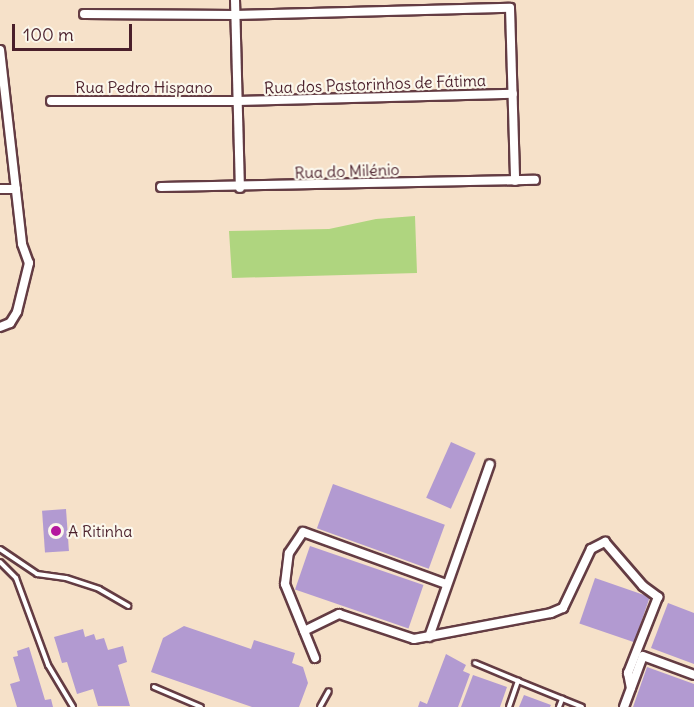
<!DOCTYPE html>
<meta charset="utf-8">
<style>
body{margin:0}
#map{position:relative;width:694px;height:707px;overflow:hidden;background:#f6e1c9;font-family:Delius,sans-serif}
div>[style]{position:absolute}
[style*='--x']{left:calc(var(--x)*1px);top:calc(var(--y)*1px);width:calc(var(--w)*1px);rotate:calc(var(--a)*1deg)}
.green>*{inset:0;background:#afd57f}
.building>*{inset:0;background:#b29ad1;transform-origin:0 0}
.roads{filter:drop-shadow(2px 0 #643c43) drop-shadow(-2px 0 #643c43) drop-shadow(0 2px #643c43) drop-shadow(0 -2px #643c43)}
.service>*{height:4px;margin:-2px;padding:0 2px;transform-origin:2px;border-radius:2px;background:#fff}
.minor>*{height:8px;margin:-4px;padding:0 4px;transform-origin:4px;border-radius:4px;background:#fff}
.dots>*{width:16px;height:16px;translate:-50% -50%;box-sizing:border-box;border:3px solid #fbf7ec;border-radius:50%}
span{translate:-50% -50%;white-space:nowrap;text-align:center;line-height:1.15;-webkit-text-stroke:4.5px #fbf7ec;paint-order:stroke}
.street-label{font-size:16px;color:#4a1f2b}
.poi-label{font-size:16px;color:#4a1f2b}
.left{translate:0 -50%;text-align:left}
.scale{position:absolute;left:12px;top:24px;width:120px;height:27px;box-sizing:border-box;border:3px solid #4a1f2b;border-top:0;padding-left:8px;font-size:18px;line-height:21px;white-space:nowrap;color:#4a1f2b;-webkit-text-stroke:4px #fbf7ec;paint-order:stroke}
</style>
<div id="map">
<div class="green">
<div style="clip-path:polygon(415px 216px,417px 273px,232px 278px,229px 231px,329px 229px,376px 219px)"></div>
</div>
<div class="building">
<div style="left:451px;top:442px;width:27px;height:61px;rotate:24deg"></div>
<div style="left:333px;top:484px;width:119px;height:47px;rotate:20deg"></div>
<div style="left:66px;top:509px;width:42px;height:24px;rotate:86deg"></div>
<div style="left:310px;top:546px;width:120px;height:46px;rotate:19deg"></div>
<div style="left:595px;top:578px;width:58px;height:48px;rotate:19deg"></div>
<div style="clip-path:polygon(668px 603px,694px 613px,694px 664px,651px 648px)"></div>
<div style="clip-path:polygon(184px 626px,251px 649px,254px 640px,295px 653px,292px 663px,303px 667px,308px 683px,299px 707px,252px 707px,151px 672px,163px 638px)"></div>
<div style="clip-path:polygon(83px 629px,85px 637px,94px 634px,96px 640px,104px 638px,108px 650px,123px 646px,127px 662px,118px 665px,130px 706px,98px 706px,93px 689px,77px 694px,67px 662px,62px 663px,54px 637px)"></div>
<div style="clip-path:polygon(29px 647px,45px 700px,51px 699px,53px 707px,17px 707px,10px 684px,20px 681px,13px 657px,18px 656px,17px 651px)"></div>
<div style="clip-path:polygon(446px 654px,466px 665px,463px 671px,470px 674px,458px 707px,418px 707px,420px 701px,427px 704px)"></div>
<div style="clip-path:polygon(647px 667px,694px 684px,694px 707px,633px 707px)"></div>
<div style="clip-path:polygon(473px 675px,507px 687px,500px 707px,461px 707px)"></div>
<div style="clip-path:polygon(524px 695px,551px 705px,550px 707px,519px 707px)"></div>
</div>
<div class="roads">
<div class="service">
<div style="--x:0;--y:549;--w:45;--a:34"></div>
<div style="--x:37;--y:574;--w:29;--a:8"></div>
<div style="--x:66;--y:578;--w:35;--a:18"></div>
<div style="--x:99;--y:589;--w:34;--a:30"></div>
<div style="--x:0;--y:562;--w:23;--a:45"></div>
<div style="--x:16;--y:578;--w:93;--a:69.8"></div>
<div style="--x:48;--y:665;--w:49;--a:59.2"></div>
<div style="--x:475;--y:663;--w:47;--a:22.7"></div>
<div style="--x:154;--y:687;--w:51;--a:23.1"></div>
<div style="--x:320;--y:707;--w:18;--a:-61"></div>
<div style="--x:509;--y:707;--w:28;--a:-71"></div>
<div style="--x:518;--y:681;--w:69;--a:22.1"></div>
<div style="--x:559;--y:707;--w:9;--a:-69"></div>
</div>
<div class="minor">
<div style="--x:235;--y:0;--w:188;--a:88.5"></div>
<div style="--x:84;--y:14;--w:151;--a:0.4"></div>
<div style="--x:235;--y:15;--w:275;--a:-1.5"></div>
<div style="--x:510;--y:8;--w:173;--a:88.3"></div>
<div style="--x:0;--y:50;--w:195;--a:83.5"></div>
<div style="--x:22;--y:244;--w:20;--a:70"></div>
<div style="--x:29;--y:263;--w:50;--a:103.8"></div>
<div style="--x:17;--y:312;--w:13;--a:122"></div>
<div style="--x:10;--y:323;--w:11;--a:158"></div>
<div style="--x:51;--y:101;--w:187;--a:0"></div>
<div style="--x:238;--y:101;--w:275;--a:-1.5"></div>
<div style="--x:161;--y:187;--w:374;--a:-1.1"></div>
<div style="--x:0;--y:189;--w:16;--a:0"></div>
<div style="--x:304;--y:631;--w:39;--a:-26"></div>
<div style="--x:339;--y:614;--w:79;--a:18.4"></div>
<div style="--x:414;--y:639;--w:139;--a:-10.7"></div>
<div style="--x:551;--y:613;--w:13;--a:-23"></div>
<div style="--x:563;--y:608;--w:65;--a:-64.6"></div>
<div style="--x:591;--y:549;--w:16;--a:-27"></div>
<div style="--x:605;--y:542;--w:58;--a:49.2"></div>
<div style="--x:643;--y:586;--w:19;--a:36"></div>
<div style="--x:658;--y:597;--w:82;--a:111.5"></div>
<div style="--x:628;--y:673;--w:15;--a:79"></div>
<div style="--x:429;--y:637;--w:183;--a:-70.6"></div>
<div style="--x:315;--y:658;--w:80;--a:-112.1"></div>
<div style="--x:285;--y:584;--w:31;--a:-83"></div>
<div style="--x:289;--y:553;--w:25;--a:-56"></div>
<div style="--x:303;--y:532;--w:152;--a:20"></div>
<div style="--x:624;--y:707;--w:54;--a:-69.6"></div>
<div style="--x:643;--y:656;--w:54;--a:20.4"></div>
</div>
</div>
<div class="dots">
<div style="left:56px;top:531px;background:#b5179e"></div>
</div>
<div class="street-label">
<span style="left:375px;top:84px;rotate:-2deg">Rua dos Pastorinhos de Fátima</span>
<span style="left:144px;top:87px">Rua Pedro Hispano</span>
<span style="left:347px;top:171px;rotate:-2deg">Rua do Milénio</span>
</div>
<div class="poi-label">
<span class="left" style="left:68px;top:531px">A Ritinha</span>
</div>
<div class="scale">100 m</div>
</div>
